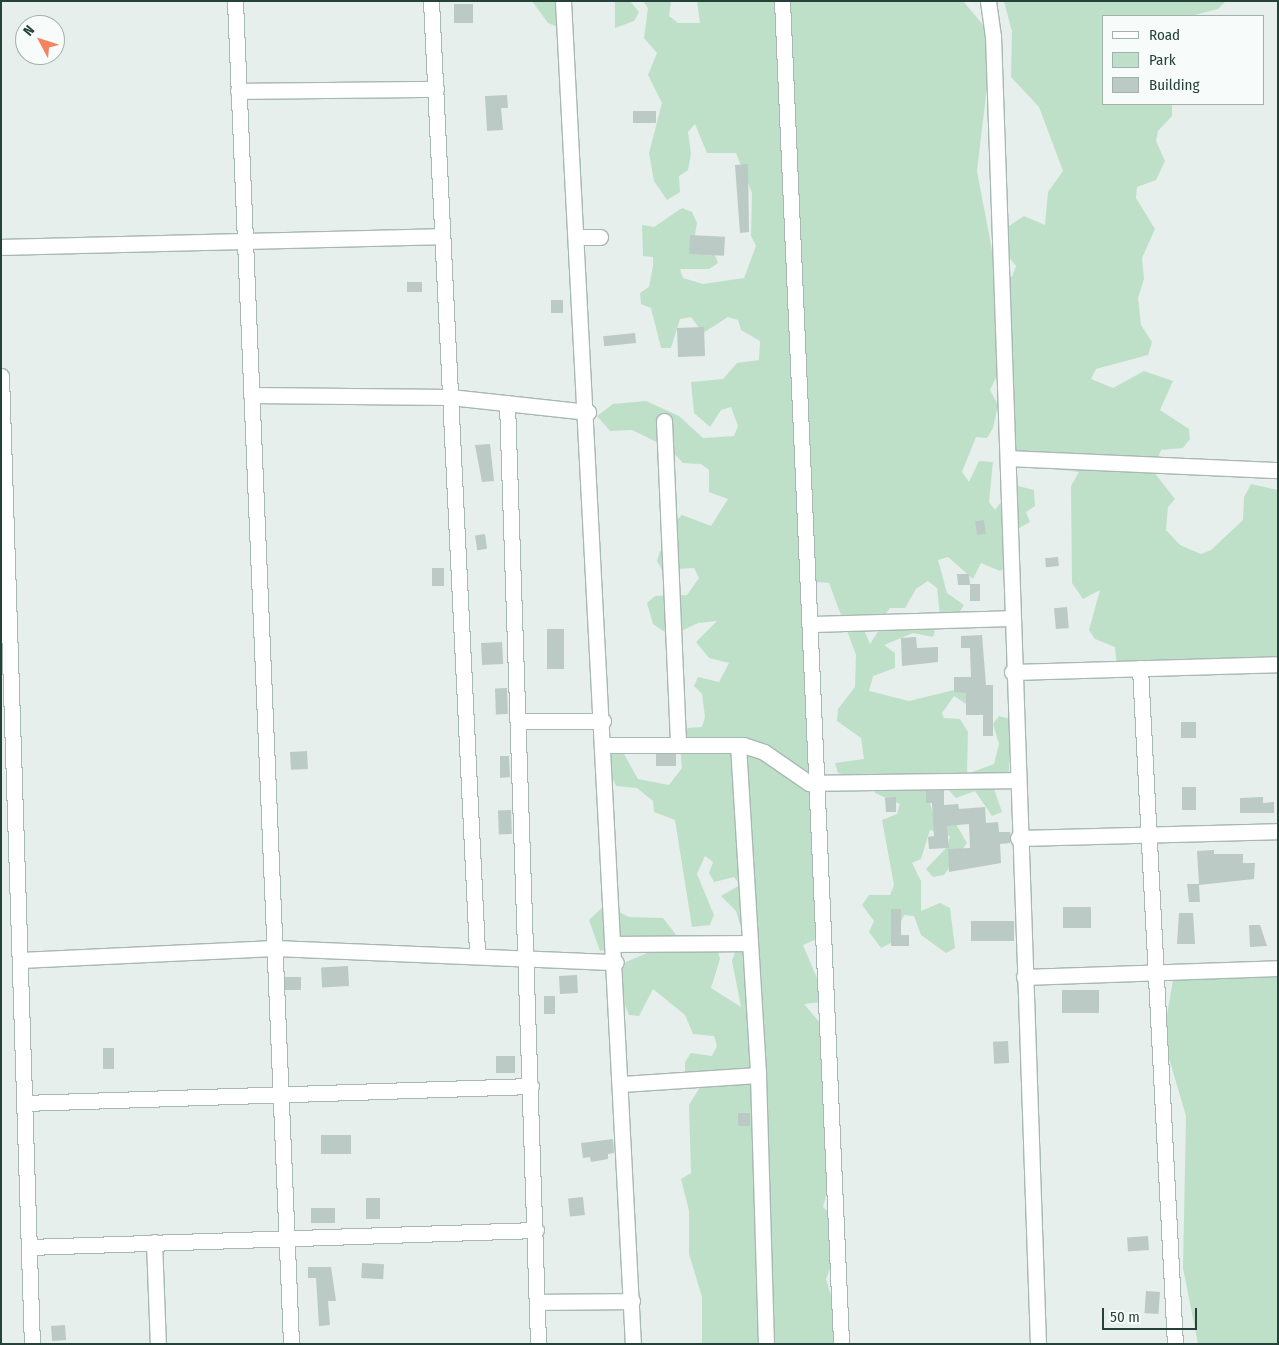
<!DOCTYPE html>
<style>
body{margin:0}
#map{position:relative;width:1279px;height:1345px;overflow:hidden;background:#e6efeb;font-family:"Fira Sans Condensed",sans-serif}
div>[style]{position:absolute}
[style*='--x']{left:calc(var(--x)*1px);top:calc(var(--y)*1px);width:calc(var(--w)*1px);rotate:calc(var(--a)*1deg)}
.green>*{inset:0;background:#bfe0c8}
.building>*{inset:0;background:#bbcac4;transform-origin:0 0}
.roads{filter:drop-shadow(1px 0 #a8b8b2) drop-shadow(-1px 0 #a8b8b2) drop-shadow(0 1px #a8b8b2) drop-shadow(0 -1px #a8b8b2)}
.minor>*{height:15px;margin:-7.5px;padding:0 7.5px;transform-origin:7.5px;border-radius:7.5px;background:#fff}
span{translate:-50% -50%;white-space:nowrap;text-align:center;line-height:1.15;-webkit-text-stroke:4px #f7fbf9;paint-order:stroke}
.frame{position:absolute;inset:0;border:2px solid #24423a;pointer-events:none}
.legend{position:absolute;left:1102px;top:15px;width:162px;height:90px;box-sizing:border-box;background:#f7fbf9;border:1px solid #a3b1ad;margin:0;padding:6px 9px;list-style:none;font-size:15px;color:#24423a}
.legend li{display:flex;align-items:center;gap:10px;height:25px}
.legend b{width:25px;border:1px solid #a3b1ad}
.north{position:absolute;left:15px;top:15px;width:50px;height:50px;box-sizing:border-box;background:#f7fbf9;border:1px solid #a3b1ad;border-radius:50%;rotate:310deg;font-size:14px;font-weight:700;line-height:20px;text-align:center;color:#24423a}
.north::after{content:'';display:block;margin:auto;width:18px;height:22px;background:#f4845f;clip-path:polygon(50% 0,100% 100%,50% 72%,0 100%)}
.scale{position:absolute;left:1102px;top:1308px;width:95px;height:22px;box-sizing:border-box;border:2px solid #24423a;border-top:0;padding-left:6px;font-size:15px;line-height:18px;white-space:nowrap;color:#24423a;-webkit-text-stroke:4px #f7fbf9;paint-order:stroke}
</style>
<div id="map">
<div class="green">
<div style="clip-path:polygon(532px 1px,563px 1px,560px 28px,548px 23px)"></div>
<div style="clip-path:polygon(615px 1px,630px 1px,639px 12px,634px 21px,615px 28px)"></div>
<div style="clip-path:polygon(643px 1px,671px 1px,669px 16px,678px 23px,700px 23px,697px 1px,963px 1px,984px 26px,989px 70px,977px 171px,995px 266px,1001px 276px,1012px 277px,1016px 266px,1003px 249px,1006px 228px,1024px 216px,1045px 225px,1048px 192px,1063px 171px,1039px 107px,1011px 77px,1012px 32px,1004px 1px,1226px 1px,1218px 9px,1191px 16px,1103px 16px,1103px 104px,1172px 104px,1172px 116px,1158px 131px,1156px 141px,1165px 161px,1156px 180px,1137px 187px,1136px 198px,1155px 229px,1142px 258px,1144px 279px,1138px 298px,1141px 325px,1152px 342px,1148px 355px,1096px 369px,1091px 379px,1113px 388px,1144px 371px,1173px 381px,1160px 410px,1189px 429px,1190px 439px,1183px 448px,1161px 450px,1153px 471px,1175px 499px,1168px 507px,1166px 530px,1180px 545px,1201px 554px,1211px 550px,1243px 520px,1244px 497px,1251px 484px,1278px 490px,1278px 659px,1117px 668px,1115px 647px,1095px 639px,1089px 630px,1100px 590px,1083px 599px,1072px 583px,1071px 486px,1079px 472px,1014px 464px,1002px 365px,990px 390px,998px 405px,993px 428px,987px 438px,976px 437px,962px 472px,969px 482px,979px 461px,993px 462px,989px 502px,995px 510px,1014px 485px,1034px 490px,1035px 506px,1026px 512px,1030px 522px,1012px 532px,1002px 552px,1009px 566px,1000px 571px,981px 563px,973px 579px,948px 557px,938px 560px,947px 593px,964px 605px,953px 622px,940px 616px,937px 588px,928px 581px,916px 589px,905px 608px,890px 608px,880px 621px,867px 614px,860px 620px,870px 644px,879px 630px,904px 619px,935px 631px,933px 637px,913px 633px,884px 645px,895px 653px,895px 668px,873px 676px,869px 691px,909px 701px,958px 689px,967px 694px,966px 704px,954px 696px,942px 713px,944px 718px,960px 719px,968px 732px,967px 774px,994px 764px,999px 744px,993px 724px,999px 716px,1010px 719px,1009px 773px,992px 783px,1002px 812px,992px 816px,975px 791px,956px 798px,942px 783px,932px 781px,927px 792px,935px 821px,956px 824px,967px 843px,944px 875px,933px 877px,926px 869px,948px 846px,950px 836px,930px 830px,921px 859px,912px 863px,921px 881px,921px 911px,940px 903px,950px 908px,955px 948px,946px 953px,921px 935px,914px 916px,904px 915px,891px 943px,881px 948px,869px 932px,874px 921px,862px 905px,869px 895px,890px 895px,894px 885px,882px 820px,897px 814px,900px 804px,875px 793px,874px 782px,838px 773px,835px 763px,864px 759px,861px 738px,837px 721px,838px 709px,855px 687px,856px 655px,829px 583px,819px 582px,811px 589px,821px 699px,810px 832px,822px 861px,817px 939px,803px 945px,822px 990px,821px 1002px,804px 1004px,831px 1036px,837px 1061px,833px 1080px,836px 1159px,823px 1207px,835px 1218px,839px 1246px,826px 1279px,842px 1333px,841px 1344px,702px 1344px,702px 1297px,689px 1254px,689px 1211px,681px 1179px,691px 1173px,689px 1105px,700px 1087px,685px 1073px,685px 1062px,691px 1053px,712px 1056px,717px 1046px,714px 1036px,693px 1034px,685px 1015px,653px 989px,639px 1016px,629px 1015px,621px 995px,622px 972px,626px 962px,647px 953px,651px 942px,600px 951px,589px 920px,605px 905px,629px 917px,663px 918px,681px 941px,715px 940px,720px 959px,711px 988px,741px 1007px,732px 961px,742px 931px,736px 911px,721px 896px,740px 885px,734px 877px,714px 882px,709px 873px,713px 862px,705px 856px,697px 874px,714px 915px,710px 925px,692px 927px,675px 820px,654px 812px,653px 801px,637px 788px,616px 786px,604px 757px,611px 749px,623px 752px,638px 779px,669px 785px,682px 768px,679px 736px,688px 728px,702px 727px,705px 717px,702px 694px,694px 686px,698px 677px,719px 682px,729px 663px,709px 658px,696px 642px,717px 621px,698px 623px,671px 636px,653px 624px,647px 603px,655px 596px,687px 595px,699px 578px,694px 568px,662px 570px,657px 561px,660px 551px,671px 552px,677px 544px,673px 523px,682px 515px,711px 526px,728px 499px,709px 492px,709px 470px,701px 464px,683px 463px,669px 448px,632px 430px,610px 431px,597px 416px,613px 404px,646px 401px,679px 416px,703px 438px,734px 436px,738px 426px,731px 407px,721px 410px,710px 427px,694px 413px,691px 382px,723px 379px,737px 363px,759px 360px,760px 341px,741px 330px,738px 320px,728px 317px,703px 333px,691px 317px,680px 319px,671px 348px,661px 348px,651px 308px,641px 304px,640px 293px,649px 287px,653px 266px,653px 257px,643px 256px,642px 225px,654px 227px,682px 208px,692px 212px,697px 223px,692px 252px,714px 253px,718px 263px,709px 269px,680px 269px,683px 278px,703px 284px,744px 278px,756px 246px,751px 236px,752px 193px,736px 153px,707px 153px,695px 124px,688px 132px,691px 154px,688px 170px,679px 176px,680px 192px,667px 200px,654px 181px,649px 153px,662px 103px,648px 75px,657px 53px,644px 38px,648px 8px)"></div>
<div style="clip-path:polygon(1254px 970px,1278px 976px,1278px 1344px,1198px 1344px,1183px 1268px,1186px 1116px,1163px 1038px,1174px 974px)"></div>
</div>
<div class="building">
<div style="left:454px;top:4px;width:19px;height:19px"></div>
<div style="clip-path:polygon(507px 95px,508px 108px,501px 108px,503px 130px,487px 131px,485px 96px)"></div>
<div style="left:656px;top:111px;width:12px;height:23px;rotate:90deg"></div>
<div style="clip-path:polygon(748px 164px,749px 232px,740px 233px,735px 165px)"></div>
<div style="left:690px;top:235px;width:35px;height:19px;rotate:3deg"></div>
<div style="left:422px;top:282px;width:10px;height:15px;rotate:90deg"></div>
<div style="left:563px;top:300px;width:13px;height:12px;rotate:90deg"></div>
<div style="left:704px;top:327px;width:29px;height:27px;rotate:88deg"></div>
<div style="left:635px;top:333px;width:10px;height:32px;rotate:84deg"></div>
<div style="clip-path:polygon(490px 444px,494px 481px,482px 482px,475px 445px)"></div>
<div style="left:984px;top:520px;width:14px;height:9px;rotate:82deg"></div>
<div style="left:485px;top:534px;width:15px;height:10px;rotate:82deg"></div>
<div style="left:1058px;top:557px;width:9px;height:13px;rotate:84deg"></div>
<div style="left:432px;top:568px;width:12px;height:18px"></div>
<div style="clip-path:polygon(957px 574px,969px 574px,970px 585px,958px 585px)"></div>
<div style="left:970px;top:584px;width:10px;height:17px"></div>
<div style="left:1067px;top:607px;width:21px;height:13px;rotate:85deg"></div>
<div style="left:547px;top:629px;width:17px;height:40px"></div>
<div style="clip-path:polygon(982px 635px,986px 685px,993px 685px,993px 736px,983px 736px,983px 715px,966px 715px,966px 693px,954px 692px,954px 677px,971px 677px,970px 648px,961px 648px,961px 636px)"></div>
<div style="clip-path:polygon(916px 637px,917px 648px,938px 647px,938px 662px,902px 666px,901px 638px)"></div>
<div style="left:502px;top:642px;width:22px;height:21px;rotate:87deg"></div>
<div style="left:507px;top:688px;width:26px;height:12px;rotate:88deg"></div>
<div style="left:1196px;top:722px;width:16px;height:15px;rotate:90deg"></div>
<div style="left:307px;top:751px;width:18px;height:17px;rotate:87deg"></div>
<div style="left:656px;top:754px;width:20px;height:12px"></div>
<div style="clip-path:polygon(500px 756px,509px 756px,510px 777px,500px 778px)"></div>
<div style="left:1196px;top:787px;width:23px;height:14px;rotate:90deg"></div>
<div style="clip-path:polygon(944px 790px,944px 805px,958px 804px,959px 809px,985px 807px,986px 823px,998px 822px,999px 832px,1010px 832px,1010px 843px,1000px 844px,1001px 863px,949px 872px,948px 849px,970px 848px,969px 824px,947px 826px,949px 848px,929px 849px,928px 837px,934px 836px,932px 803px,926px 803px,926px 791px)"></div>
<div style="clip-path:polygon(896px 797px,896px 812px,886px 812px,885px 798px)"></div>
<div style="clip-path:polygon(1263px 797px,1263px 803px,1274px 802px,1274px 813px,1240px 813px,1240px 798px)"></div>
<div style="left:511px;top:810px;width:24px;height:13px;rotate:88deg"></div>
<div style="clip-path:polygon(1214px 850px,1214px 854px,1243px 854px,1243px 863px,1255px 863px,1254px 879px,1199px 885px,1200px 902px,1189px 902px,1187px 884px,1199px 884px,1197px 851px)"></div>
<div style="left:1091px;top:907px;width:21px;height:28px;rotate:90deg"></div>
<div style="clip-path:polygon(891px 909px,901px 909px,901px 935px,909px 935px,909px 946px,891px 946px)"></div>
<div style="clip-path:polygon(1179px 913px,1193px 913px,1195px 944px,1177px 944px)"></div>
<div style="left:971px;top:921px;width:43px;height:20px"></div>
<div style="clip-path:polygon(1249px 925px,1260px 925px,1267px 946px,1250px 947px)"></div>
<div style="left:348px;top:966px;width:20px;height:27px;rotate:87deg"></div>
<div style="left:577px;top:975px;width:18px;height:18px;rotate:87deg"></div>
<div style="left:285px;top:977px;width:16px;height:13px"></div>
<div style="left:1062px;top:990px;width:37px;height:23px"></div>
<div style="left:544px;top:996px;width:11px;height:18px"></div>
<div style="left:1008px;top:1041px;width:22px;height:15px;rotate:87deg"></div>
<div style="left:103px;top:1048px;width:11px;height:21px"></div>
<div style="left:515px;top:1056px;width:17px;height:19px;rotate:90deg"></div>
<div style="left:750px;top:1113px;width:13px;height:12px;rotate:90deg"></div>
<div style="left:321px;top:1135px;width:30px;height:19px"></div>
<div style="clip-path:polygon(613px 1139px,614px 1153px,608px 1154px,608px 1159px,591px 1162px,590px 1157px,583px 1158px,581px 1143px)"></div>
<div style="left:583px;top:1197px;width:18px;height:15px;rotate:84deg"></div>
<div style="left:366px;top:1198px;width:14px;height:21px"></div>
<div style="left:311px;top:1208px;width:24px;height:15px"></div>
<div style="left:1148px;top:1236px;width:14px;height:21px;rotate:86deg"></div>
<div style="left:362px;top:1263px;width:22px;height:15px;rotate:3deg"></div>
<div style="clip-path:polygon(308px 1267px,331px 1267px,336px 1301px,328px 1301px,330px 1325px,319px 1326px,316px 1278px,308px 1278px)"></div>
<div style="left:1146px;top:1291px;width:14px;height:22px;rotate:4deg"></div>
<div style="left:65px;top:1325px;width:15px;height:14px;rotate:86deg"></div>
</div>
<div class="roads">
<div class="minor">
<div style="--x:235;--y:1;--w:1344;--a:87.61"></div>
<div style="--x:431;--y:1;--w:953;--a:87.23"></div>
<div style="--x:563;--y:1;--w:1345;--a:87.02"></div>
<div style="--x:782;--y:1;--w:1344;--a:87.48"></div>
<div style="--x:988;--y:1;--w:35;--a:82"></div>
<div style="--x:993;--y:36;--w:1309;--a:88.03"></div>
<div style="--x:238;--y:91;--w:198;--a:-0.6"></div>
<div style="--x:577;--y:237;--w:23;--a:0"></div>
<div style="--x:1;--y:247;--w:441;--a:-1.4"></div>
<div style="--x:1;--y:376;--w:968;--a:88.17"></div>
<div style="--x:251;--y:395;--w:199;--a:0.6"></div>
<div style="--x:450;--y:397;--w:139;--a:6.2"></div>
<div style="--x:507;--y:403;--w:942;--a:88.11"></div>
<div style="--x:664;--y:421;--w:324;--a:87.5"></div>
<div style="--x:1009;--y:458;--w:269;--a:2.6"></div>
<div style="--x:812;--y:624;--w:199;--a:-1.7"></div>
<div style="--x:1140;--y:668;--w:677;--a:87.04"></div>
<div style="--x:1012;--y:672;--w:266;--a:-1.7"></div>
<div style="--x:518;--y:721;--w:85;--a:0"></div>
<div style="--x:604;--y:745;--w:139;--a:0"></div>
<div style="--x:743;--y:745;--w:22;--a:18"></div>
<div style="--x:764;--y:752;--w:55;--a:34.6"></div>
<div style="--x:809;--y:783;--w:207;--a:-0.8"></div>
<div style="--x:738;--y:745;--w:331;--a:86.5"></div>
<div style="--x:758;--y:1075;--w:269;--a:88.3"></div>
<div style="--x:1018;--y:838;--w:260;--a:-1.5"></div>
<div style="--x:615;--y:944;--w:135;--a:-0.4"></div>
<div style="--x:20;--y:960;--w:255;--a:-2.7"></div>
<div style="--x:275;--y:948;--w:341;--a:2.4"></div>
<div style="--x:1024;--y:977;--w:254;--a:-2"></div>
<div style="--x:622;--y:1084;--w:136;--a:-3.8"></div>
<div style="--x:24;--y:1103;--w:507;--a:-1.92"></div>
<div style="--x:154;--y:1242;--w:102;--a:87.8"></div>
<div style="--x:29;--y:1247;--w:507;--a:-1.92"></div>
<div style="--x:537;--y:1302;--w:95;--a:-0.6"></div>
</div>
</div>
<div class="frame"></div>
<ul class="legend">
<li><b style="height:6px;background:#fff"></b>Road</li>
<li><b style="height:14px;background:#bfe0c8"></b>Park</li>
<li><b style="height:14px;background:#bbcac4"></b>Building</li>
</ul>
<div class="north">N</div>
<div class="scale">50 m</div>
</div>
